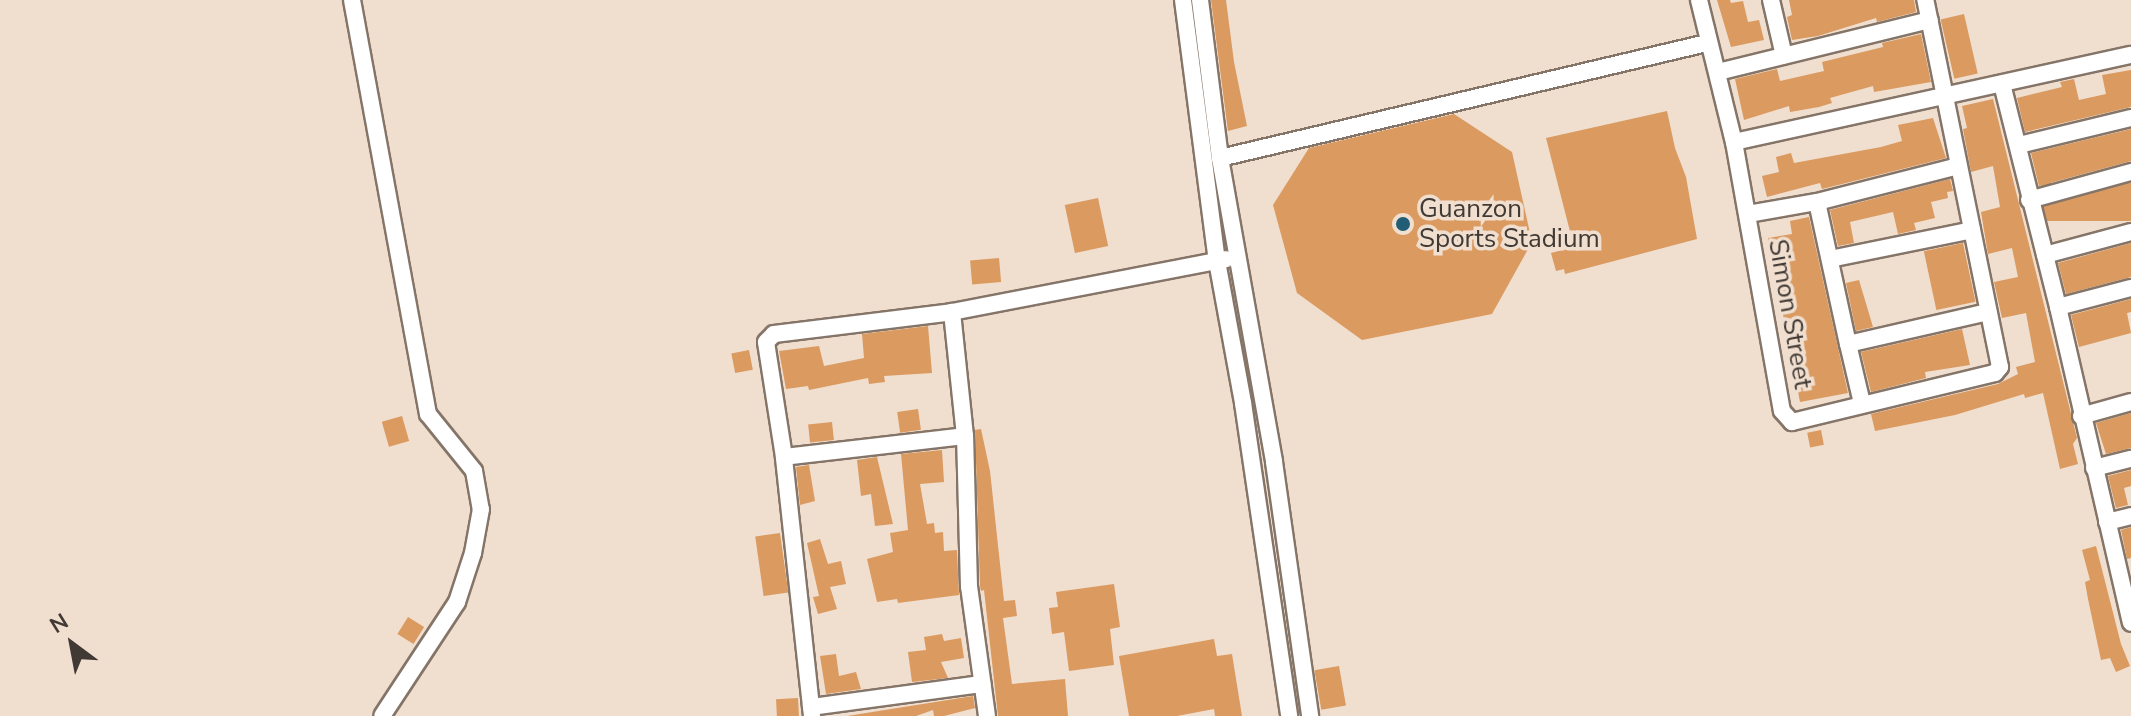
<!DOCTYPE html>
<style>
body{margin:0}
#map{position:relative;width:2131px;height:716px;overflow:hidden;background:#f0decf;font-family:"Nunito Sans",sans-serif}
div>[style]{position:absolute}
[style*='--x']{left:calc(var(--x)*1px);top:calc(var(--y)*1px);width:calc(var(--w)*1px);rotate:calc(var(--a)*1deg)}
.building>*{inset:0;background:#da9a60;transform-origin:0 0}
.roads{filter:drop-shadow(2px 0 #857568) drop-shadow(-2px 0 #857568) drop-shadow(0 2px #857568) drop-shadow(0 -2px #857568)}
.street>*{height:16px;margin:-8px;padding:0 8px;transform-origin:8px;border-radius:8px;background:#fff}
.dots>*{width:22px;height:22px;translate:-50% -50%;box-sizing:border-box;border:4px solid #f0decf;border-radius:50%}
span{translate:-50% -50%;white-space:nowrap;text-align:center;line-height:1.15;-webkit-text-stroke:7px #f0decf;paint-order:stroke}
.poi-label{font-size:26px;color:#413a34}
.left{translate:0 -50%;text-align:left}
.street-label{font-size:26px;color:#413a34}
.north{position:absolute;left:32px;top:604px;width:80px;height:80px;-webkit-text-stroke:6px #f0decf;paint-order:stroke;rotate:328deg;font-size:22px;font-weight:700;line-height:32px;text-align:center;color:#413a34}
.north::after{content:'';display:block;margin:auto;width:28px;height:36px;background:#413a34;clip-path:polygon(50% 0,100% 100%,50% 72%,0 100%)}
</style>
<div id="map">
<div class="building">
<div style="clip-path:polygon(1211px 0,1226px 0,1234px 62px,1247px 126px,1228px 131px)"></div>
<div style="clip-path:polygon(1717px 0,1730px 0,1731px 3px,1743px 1px,1748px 22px,1759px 20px,1764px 40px,1731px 47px)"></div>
<div style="clip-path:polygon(1789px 0,1914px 0,1916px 12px,1877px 22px,1876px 18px,1818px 36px,1792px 40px,1787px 17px,1792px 15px)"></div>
<div style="left:1964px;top:14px;width:61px;height:24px;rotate:77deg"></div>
<div style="clip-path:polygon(1921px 34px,1931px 82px,1874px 92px,1873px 86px,1830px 98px,1832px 103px,1819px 107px,1790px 112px,1789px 106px,1744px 120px,1735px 79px,1777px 69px,1780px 81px,1824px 71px,1822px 62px,1883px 47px,1882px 43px)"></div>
<div style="clip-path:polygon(2131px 70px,2131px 107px,2025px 132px,2017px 98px,2062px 87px,2060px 82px,2074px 79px,2079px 100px,2106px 94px,2102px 75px)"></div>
<div style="clip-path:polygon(1993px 99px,2077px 438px,2073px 444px,2078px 464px,2060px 469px,2043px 393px,2025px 398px,2024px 394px,1955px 415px,1875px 431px,1871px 414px,1998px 384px,2018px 374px,2016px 367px,2035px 362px,2026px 313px,2002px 318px,1994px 282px,2018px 277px,2012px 248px,1988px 254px,1981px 212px,2000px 207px,1993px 166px,1971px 172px,1963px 129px,1967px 128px,1962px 106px)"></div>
<div style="clip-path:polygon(1667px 111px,1675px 148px,1686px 177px,1697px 239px,1565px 274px,1564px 269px,1556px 271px,1551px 253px,1574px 247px,1546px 138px)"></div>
<div style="clip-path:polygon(1454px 114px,1512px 152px,1532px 242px,1492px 314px,1362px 340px,1297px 293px,1273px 205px,1309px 148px)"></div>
<div style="clip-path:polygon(1933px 118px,1946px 158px,1822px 189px,1820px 183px,1767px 197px,1762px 176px,1779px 172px,1776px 157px,1791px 153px,1794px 163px,1881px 147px,1902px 141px,1898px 125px)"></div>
<div style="clip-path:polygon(2131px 129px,2131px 161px,2039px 186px,2031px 153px)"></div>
<div style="clip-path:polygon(1950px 179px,1953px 191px,1947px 192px,1948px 198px,1931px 202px,1935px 218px,1914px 223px,1916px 230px,1898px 234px,1893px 212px,1850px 222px,1854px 243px,1838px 246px,1830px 210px)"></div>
<div style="left:2131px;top:183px;width:38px;height:90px;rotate:90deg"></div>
<div style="left:1098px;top:198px;width:49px;height:34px;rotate:78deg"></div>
<div style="clip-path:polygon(1809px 217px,1848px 393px,1800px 402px,1768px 238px,1792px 234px,1790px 221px)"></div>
<div style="left:1963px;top:243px;width:60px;height:40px;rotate:78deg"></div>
<div style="clip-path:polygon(2131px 243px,2131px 277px,2066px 294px,2058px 263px)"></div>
<div style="left:999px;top:258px;width:24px;height:29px;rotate:85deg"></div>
<div style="clip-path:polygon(1859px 280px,1873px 327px,1856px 331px,1846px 283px)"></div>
<div style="clip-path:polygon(2131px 299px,2131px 312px,2127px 313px,2131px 333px,2079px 347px,2071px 315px)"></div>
<div style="clip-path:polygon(928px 326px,932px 373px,884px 376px,885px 382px,869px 384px,868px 378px,809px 390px,808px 386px,786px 389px,779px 351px,819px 346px,824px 366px,864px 358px,862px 334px)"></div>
<div style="clip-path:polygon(1962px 329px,1970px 365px,1925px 372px,1926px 378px,1871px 392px,1861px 352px)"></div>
<div style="left:749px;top:350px;width:20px;height:18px;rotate:79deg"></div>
<div style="left:918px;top:409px;width:21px;height:21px;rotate:82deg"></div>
<div style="clip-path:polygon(2131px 413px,2131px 448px,2106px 454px,2096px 423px)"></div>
<div style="left:402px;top:416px;width:26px;height:21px;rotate:74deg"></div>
<div style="left:832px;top:422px;width:18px;height:24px;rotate:84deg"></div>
<div style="clip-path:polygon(981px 429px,990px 471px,1004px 601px,1015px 600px,1017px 616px,1003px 618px,1012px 684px,1065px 679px,1068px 716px,998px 716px,984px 590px,981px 591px,980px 586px,975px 430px)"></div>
<div style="left:1821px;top:430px;width:15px;height:14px;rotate:79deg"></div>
<div style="clip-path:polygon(942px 450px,944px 482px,920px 484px,927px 524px,934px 523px,935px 533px,943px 532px,944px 551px,957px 550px,959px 595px,898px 603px,897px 599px,877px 602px,867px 559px,893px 552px,890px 533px,908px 530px,901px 454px)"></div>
<div style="clip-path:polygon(877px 457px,893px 524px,875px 526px,871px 494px,861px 496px,857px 460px)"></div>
<div style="clip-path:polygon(809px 465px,815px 501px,800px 505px,796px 467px)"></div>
<div style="clip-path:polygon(2131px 470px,2131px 486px,2124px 488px,2128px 505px,2116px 508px,2108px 476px)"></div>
<div style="clip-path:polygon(2131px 527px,2131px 558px,2127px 559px,2121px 530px)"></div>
<div style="left:780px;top:533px;width:60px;height:25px;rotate:82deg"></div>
<div style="clip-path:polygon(820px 539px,828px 564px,841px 561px,846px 584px,830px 587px,837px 609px,818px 614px,813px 597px,819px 596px,807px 543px)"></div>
<div style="clip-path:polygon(2096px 546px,2121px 644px,2130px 666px,2116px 672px,2110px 658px,2101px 660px,2088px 599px,2085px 582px,2090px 580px,2082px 550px)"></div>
<div style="clip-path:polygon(1114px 584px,1120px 627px,1110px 629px,1114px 665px,1069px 671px,1064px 632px,1052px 634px,1049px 608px,1058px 607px,1056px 592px)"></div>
<div style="left:408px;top:617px;width:19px;height:20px;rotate:32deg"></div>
<div style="clip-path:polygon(942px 634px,944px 641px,961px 638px,964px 658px,941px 662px,948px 678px,912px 682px,908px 652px,926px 650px,924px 637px)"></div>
<div style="clip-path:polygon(1214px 639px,1217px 656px,1232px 654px,1242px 716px,1215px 716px,1214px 709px,1177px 716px,1129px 716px,1119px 656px)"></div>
<div style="clip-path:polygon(836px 654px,839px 676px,856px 672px,861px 689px,826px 694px,820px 656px)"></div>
<div style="left:1339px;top:666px;width:40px;height:25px;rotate:80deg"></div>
<div style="clip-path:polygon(973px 696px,975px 708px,944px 716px,934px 716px,933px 710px,916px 716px,847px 716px)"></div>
<div style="left:798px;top:698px;width:18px;height:22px;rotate:87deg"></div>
</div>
<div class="roads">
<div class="street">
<div style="--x:352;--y:0;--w:421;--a:79.6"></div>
<div style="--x:428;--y:414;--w:73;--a:51.1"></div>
<div style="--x:474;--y:471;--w:39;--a:80"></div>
<div style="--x:481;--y:509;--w:45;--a:100.3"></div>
<div style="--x:473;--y:553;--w:52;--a:108.1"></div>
<div style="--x:457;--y:602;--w:136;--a:123.3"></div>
<div style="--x:1183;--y:0;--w:263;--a:82.6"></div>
<div style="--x:1217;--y:261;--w:144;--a:79.6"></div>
<div style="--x:1243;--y:403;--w:316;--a:81.6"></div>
<div style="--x:1200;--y:0;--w:159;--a:82.8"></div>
<div style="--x:1220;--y:158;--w:309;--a:79.9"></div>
<div style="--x:1274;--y:462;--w:257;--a:81.9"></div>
<div style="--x:1699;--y:0;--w:146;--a:76.2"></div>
<div style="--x:1734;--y:142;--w:273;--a:79.9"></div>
<div style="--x:1782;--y:411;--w:15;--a:48"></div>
<div style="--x:1792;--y:422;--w:209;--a:-13.6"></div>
<div style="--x:1995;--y:373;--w:8;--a:-50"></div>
<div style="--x:2000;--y:367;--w:375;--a:-101.5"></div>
<div style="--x:1771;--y:0;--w:57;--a:76.9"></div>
<div style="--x:1718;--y:72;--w:218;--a:-13.8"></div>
<div style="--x:2002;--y:84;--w:230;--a:75.9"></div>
<div style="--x:2058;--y:307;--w:324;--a:77"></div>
<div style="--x:1734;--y:142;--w:406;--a:-12.4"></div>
<div style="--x:2019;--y:145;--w:115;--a:-13.6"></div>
<div style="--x:1220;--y:158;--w:500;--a:-13.29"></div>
<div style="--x:2029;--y:200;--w:106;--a:-15.4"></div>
<div style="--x:1817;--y:202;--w:145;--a:77.7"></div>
<div style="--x:1848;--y:344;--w:144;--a:-12.9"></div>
<div style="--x:1748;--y:214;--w:70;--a:-9.9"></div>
<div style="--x:1817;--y:202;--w:146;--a:-14.3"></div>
<div style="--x:2045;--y:255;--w:89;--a:-15"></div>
<div style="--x:1830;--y:259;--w:145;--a:-11.5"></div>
<div style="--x:2058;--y:307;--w:75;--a:-14.6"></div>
<div style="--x:1848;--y:344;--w:61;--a:76.7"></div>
<div style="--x:2081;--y:416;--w:52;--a:-15.6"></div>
<div style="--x:784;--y:457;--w:182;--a:-6.6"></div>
<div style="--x:2094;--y:468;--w:38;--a:-14"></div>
<div style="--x:2107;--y:522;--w:25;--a:-14"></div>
<div style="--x:811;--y:707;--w:173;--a:-7.7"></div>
<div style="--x:812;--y:716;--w:261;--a:-96.2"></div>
<div style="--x:784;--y:457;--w:116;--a:-98.9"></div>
<div style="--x:766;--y:342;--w:11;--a:-45"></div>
<div style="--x:774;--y:334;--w:179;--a:-7"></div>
<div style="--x:987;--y:716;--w:130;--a:-97.9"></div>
<div style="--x:969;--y:587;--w:151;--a:-91.5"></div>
<div style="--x:965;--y:436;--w:125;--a:-96"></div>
<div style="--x:952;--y:312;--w:279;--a:-10.9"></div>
</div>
</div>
<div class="dots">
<div style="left:1403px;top:224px;background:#215e75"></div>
</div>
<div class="poi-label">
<span class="left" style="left:1419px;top:224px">Guanzon<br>Sports Stadium</span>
</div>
<div class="street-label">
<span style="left:1790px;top:314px;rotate:80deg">Simon Street</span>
</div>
<div class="north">N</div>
</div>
